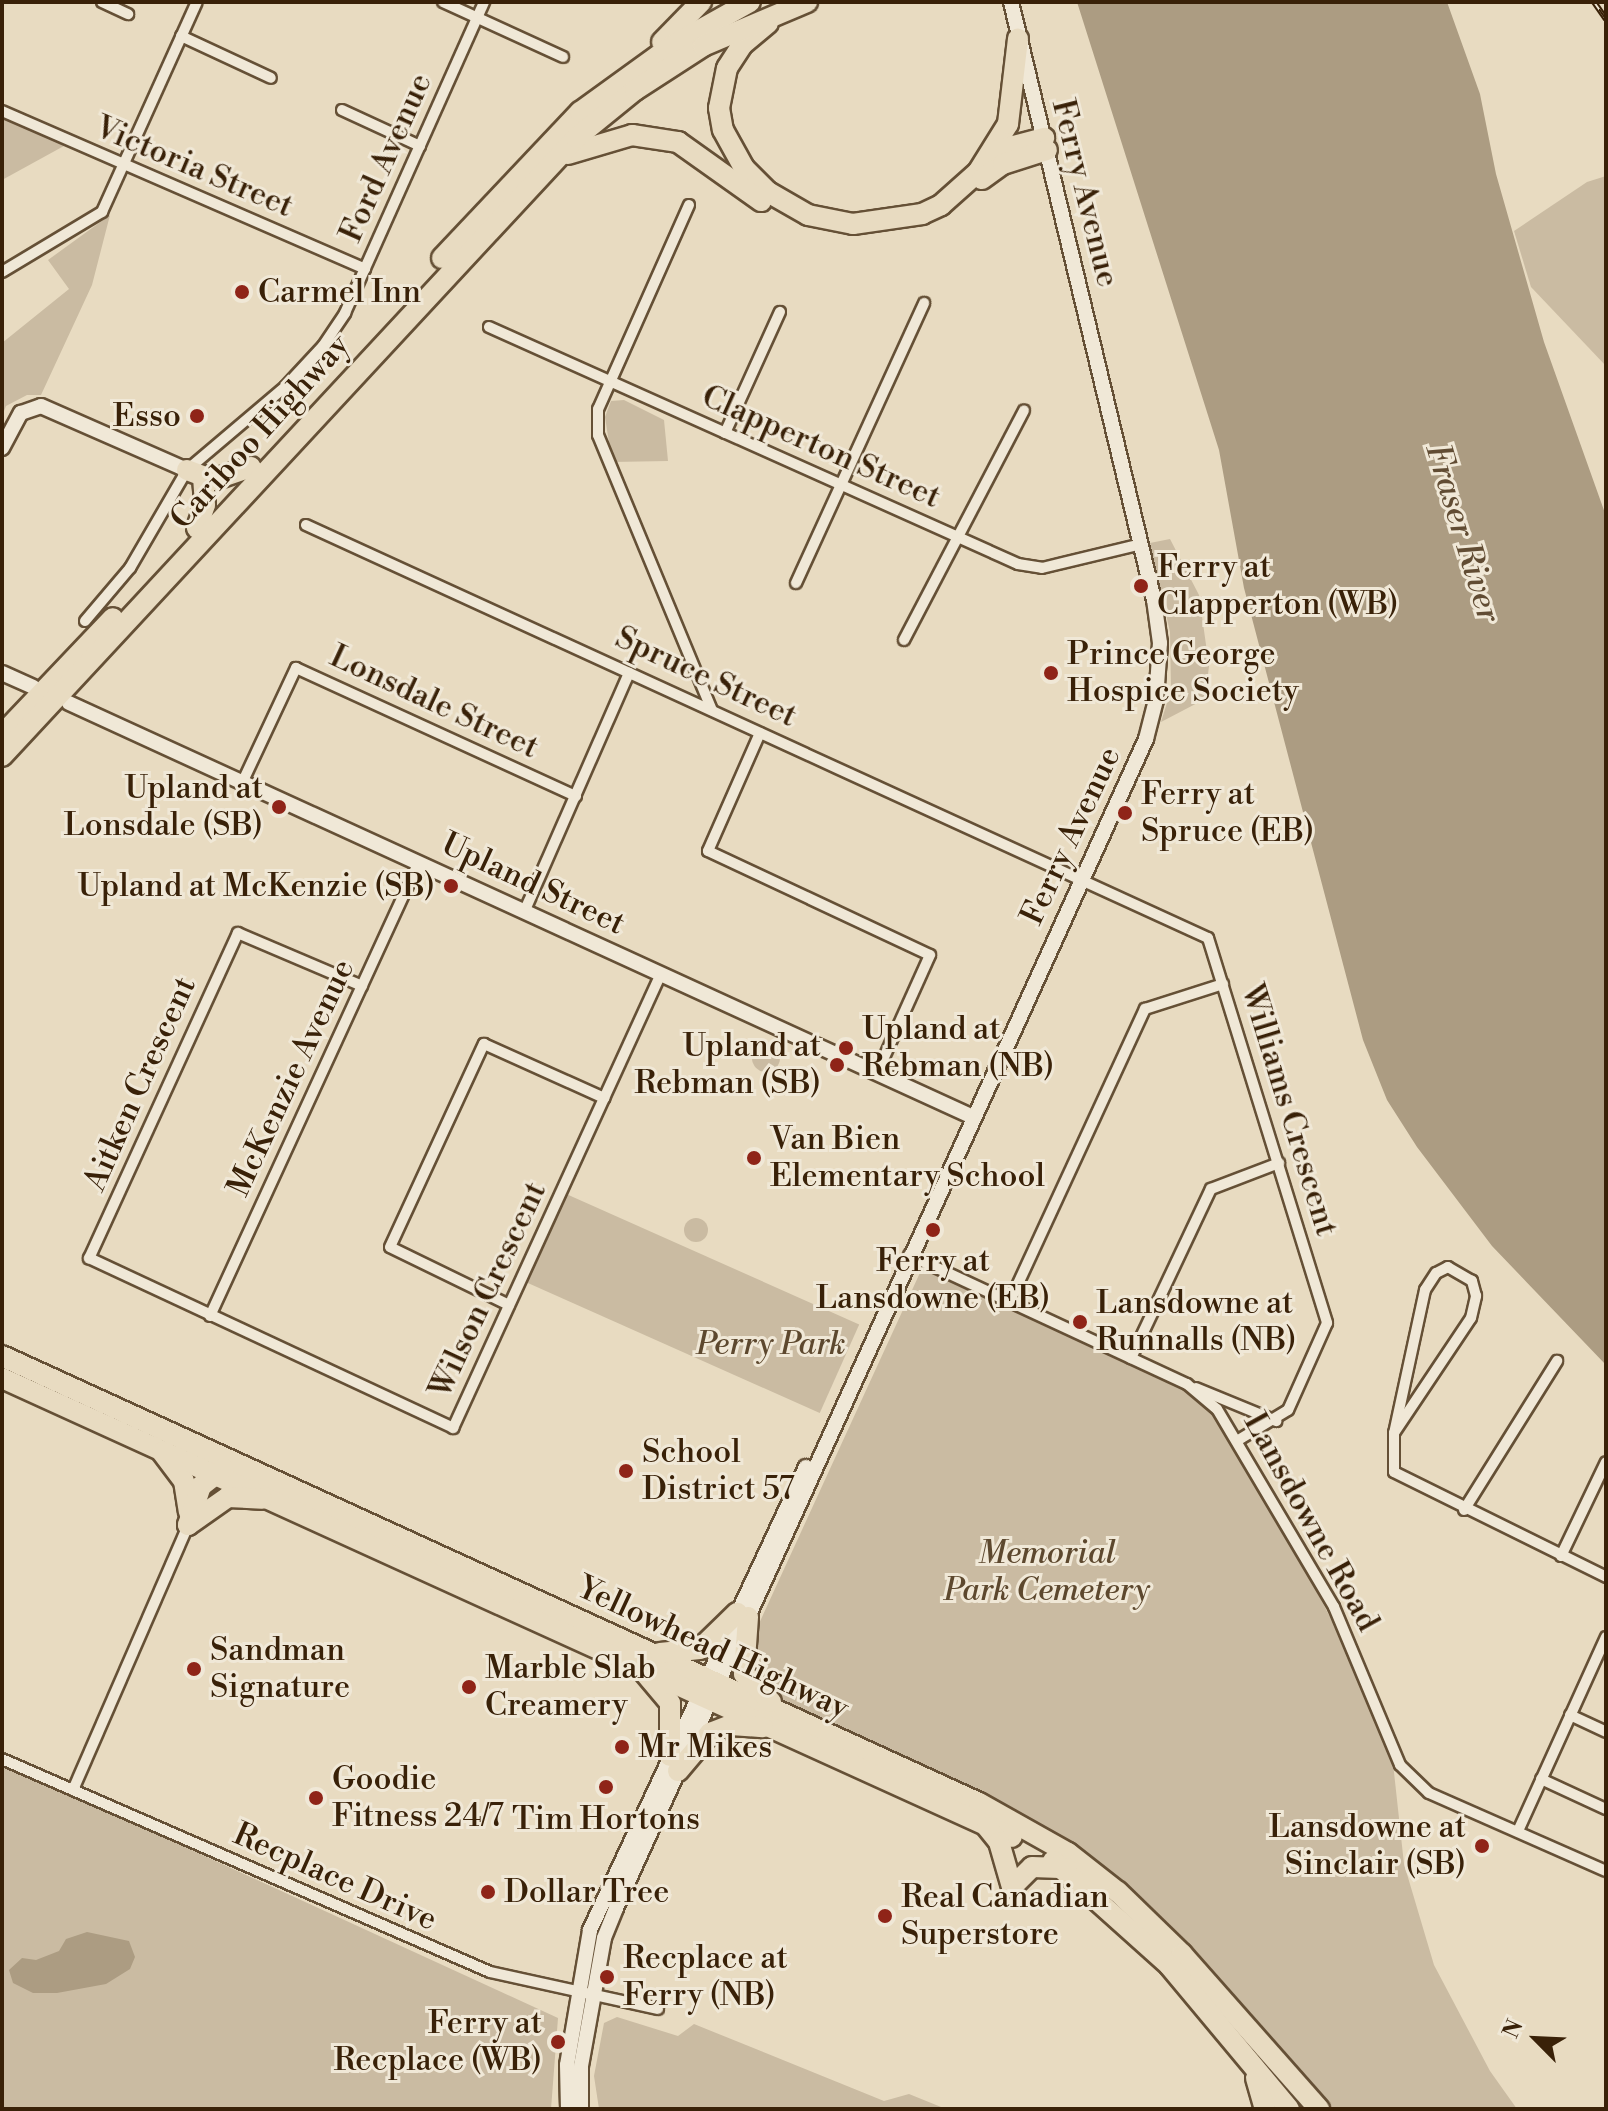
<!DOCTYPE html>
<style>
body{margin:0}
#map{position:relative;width:1608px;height:2111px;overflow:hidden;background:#e8dbc1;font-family:"Libre Bodoni",serif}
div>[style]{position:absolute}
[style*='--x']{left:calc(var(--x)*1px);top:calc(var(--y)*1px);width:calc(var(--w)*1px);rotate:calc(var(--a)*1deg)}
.green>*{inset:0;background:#cabba2;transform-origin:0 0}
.round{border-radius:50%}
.water>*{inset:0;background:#ac9c82}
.roads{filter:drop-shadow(2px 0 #655036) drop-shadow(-2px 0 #655036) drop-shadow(0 2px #655036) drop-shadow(0 -2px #655036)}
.street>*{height:10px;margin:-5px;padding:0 5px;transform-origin:5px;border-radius:5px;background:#f0e8d7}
.secondary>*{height:14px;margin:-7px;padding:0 7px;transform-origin:7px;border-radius:7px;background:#f0e8d7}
.highway>*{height:20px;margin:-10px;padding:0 10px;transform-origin:10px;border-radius:10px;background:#e8dbc1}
.rail>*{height:6px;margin-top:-3px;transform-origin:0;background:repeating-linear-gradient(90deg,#f0e8d7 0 9px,#392108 0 18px);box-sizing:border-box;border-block:2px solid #392108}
.dots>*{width:22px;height:22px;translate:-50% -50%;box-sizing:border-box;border:4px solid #f0e8d7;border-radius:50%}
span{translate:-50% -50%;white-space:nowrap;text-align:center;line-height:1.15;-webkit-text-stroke:6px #f0e8d7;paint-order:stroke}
.street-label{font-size:32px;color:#392108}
.poi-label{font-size:32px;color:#392108}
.left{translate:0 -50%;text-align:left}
.right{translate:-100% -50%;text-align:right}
.park-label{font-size:32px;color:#5d482e;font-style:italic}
.water-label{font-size:34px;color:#614c33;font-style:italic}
.frame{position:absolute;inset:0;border:4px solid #392108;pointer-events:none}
.north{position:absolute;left:1496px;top:1999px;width:80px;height:80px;-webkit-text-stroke:6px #f0e8d7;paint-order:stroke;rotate:294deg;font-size:22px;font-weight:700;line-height:32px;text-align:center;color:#392108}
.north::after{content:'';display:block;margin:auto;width:28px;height:36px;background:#392108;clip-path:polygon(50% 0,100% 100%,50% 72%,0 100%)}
</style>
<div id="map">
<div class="green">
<div style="clip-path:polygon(2px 109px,73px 141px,2px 180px)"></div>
<div style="clip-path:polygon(1606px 176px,1606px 366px,1531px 287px,1514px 231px,1587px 182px)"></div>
<div style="clip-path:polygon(110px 215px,92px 285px,41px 395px,27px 395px,6px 406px,2px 416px,2px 343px,69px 289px,48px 260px)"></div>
<div style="clip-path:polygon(624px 400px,664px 420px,668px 461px,612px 462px,605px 417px,611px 401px)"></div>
<div style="clip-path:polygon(1170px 539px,1199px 595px,1209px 666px,1205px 699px,1161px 722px,1171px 690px,1170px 632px,1150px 543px)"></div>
<div class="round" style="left:752px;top:1044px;width:28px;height:28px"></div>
<div style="left:555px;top:1189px;width:333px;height:97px;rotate:24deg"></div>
<div class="round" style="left:684px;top:1218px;width:24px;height:24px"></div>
<div style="clip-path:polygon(924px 1264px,1186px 1381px,1240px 1446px,1360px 1674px,1392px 1754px,1404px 1864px,1434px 1965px,1490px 2071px,1517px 2109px,1333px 2109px,1163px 1918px,1087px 1852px,970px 1790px,786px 1706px,759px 1684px,751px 1641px)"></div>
<div style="clip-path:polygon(2px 1763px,558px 2018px,551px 2109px,2px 2109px)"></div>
<div style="clip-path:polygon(617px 2017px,678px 2036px,694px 2024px,884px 2101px,909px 2094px,946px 2109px,599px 2109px,594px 2076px,604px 2023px)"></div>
</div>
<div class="water">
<div style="clip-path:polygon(1077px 2px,1447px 2px,1480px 94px,1496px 174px,1544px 342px,1606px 516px,1606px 1365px,1492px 1246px,1417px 1147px,1387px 1100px,1363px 1040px,1244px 588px,1219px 450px)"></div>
<div style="clip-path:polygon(87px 1932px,129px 1941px,135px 1957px,130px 1969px,106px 1984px,57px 1993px,33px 1993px,13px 1983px,9px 1970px,22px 1958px,36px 1960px,59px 1951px,66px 1939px)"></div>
</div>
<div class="roads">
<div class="street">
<div style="--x:102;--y:2;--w:29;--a:25"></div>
<div style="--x:443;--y:2;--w:132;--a:24.6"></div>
<div style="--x:181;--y:36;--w:99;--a:25"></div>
<div style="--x:342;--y:110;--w:86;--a:24.8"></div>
<div style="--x:2;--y:111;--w:396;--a:23.5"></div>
<div style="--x:689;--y:205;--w:223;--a:114"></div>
<div style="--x:598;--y:409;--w:26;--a:90"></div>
<div style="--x:598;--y:435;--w:298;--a:67.5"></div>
<div style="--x:2;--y:272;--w:117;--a:-31"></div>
<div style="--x:102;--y:212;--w:230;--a:-65.7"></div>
<div style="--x:489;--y:327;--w:580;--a:24.13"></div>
<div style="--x:1018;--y:564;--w:24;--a:9"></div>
<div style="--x:1042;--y:568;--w:102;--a:-13.6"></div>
<div style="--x:725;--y:433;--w:133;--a:-65.6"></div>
<div style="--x:306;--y:525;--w:992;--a:24.6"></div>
<div style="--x:1208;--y:938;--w:403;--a:72.8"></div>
<div style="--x:1327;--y:1323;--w:95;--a:114.1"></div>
<div style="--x:1288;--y:1410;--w:56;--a:148.9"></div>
<div style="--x:796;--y:583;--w:308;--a:-65.4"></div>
<div style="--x:85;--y:621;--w:70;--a:-49.7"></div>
<div style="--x:130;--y:568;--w:113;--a:-59.8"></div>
<div style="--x:187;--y:470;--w:128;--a:-40.3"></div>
<div style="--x:285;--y:387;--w:56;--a:-47.2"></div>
<div style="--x:323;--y:346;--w:40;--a:-56"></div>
<div style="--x:345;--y:313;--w:341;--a:-65.9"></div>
<div style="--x:904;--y:640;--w:259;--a:-62.4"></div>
<div style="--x:760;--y:733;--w:129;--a:113.8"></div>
<div style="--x:708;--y:851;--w:245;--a:25.1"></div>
<div style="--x:930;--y:955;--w:129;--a:114.2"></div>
<div style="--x:243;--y:781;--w:125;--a:-64.9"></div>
<div style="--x:296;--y:668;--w:308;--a:24.6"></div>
<div style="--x:525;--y:910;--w:259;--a:-66.3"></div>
<div style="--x:362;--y:986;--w:135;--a:-156.9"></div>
<div style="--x:238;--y:933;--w:358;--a:114.6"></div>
<div style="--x:89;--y:1258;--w:402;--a:25"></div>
<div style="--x:453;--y:1428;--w:499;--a:-65.4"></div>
<div style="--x:909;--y:1255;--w:306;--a:24.9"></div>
<div style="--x:1187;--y:1384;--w:39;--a:40"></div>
<div style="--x:1217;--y:1409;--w:230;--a:59.4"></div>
<div style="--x:1334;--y:1607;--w:171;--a:67.3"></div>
<div style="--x:1400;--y:1765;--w:40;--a:44"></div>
<div style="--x:1429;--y:1793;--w:193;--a:23.8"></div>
<div style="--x:1010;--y:1301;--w:322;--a:-65.2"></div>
<div style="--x:1145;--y:1009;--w:82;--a:-17.8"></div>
<div style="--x:509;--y:1305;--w:132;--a:-154"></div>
<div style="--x:390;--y:1247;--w:224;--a:-65.2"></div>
<div style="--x:484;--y:1044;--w:132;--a:24.2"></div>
<div style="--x:210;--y:1316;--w:500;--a:-65.3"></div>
<div style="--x:1131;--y:1358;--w:187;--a:-64.7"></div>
<div style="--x:1211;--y:1189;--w:73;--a:-20.9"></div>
<div style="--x:1196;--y:1388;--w:87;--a:22.4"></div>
<div style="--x:1394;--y:1433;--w:138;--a:-56.2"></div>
<div style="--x:1471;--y:1318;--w:23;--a:-77"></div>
<div style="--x:1476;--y:1296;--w:16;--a:-105"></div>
<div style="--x:1472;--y:1281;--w:28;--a:-150"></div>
<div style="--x:1448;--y:1267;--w:13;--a:153"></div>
<div style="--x:1436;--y:1273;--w:20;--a:123"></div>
<div style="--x:1425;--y:1290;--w:146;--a:102.2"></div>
<div style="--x:1394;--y:1433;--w:39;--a:90"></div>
<div style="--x:1394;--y:1472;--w:237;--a:26.3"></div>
<div style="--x:1464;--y:1510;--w:176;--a:-58"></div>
<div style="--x:1561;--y:1556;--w:104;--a:-64.4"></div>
<div style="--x:1570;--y:1715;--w:40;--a:25"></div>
<div style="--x:2;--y:1759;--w:532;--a:23.58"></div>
<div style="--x:490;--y:1972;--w:172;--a:12.4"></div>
<div style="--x:1541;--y:1779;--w:72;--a:24.8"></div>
<div style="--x:73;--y:1790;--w:289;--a:-66.5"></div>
<div style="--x:1518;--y:1831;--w:213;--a:-65.6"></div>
</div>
<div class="secondary">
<div style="--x:2;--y:448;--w:40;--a:-62"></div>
<div style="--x:21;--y:413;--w:21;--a:-19"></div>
<div style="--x:41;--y:406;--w:159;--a:23.7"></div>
<div style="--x:2;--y:673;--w:34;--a:24"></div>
<div style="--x:69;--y:703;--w:994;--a:24.61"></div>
<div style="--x:568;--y:2109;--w:44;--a:-91.3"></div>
<div style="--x:567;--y:2065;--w:137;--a:-80.3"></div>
<div style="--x:590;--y:1930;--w:511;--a:-64.99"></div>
<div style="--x:581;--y:2109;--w:43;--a:-90"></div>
<div style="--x:581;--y:2066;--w:130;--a:-79.8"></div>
<div style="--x:604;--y:1938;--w:32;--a:-68"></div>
<div style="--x:616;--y:1908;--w:1284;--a:-65.61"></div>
<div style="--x:1146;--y:739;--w:40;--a:-75.6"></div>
<div style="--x:1156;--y:700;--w:57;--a:-86"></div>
<div style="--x:1160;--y:643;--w:43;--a:-97.9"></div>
<div style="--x:1154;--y:600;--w:615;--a:-103.45"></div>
</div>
<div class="highway">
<div style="--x:768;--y:23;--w:34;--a:140"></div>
<div style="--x:742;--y:45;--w:27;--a:123"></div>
<div style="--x:727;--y:68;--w:41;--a:101.3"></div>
<div style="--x:719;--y:108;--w:22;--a:80"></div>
<div style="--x:723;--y:130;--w:43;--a:61.1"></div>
<div style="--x:744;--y:168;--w:34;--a:45"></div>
<div style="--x:768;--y:192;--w:46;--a:29.9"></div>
<div style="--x:808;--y:215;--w:46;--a:11.3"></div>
<div style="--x:853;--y:224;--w:70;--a:-8.2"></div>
<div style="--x:922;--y:214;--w:21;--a:-25"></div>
<div style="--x:941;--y:205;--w:50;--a:-41.7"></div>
<div style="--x:978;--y:172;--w:57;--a:-58"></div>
<div style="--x:1008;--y:124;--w:86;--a:-83.3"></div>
<div style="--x:662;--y:42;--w:56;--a:-45.7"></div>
<div style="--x:995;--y:151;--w:51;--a:-14.9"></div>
<div style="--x:568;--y:154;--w:67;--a:-16.5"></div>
<div style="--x:632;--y:135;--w:47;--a:8.7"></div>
<div style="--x:678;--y:142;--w:102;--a:35.4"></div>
<div style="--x:982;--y:179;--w:26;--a:-36"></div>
<div style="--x:1003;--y:164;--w:46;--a:-17.7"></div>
<div style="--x:442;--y:258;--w:201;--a:-46.6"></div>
<div style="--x:580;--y:112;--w:115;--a:-35.8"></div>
<div style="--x:673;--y:45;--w:88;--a:-29.2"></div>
<div style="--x:187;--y:470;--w:28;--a:21"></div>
<div style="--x:213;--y:480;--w:40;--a:-18.9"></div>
<div style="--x:197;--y:528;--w:24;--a:-71"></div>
<div style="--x:205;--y:505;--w:27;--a:-94"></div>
<div style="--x:2;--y:735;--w:161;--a:-46.5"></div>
<div style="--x:2;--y:756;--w:843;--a:-47.11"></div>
<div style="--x:576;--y:138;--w:76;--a:-39.1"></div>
<div style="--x:635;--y:90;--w:81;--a:-32.9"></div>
<div style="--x:703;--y:46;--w:113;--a:-22.9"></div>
<div style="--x:2;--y:1356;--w:1074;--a:24.59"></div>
<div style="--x:979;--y:1803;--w:102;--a:29.3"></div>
<div style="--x:1068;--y:1853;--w:63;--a:38"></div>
<div style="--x:1118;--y:1892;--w:89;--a:44.1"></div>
<div style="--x:1182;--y:1954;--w:207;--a:48.5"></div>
<div style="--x:2;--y:1378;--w:1109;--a:24.44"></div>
<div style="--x:162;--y:1452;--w:36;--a:53"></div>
<div style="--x:184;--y:1481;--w:31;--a:81"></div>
<div style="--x:188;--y:1525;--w:41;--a:-71.6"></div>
<div style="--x:201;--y:1486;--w:29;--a:-38"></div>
<div style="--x:188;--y:1525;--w:49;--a:-35"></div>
<div style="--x:228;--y:1497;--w:34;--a:3"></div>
<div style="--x:748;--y:1617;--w:57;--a:94"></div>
<div style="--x:744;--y:1674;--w:39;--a:46"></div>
<div style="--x:660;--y:1653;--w:40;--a:-5.7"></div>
<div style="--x:700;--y:1649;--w:52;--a:-44.2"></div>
<div style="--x:645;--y:1673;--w:39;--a:50"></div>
<div style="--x:670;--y:1703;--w:53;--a:90"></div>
<div style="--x:678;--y:1771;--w:50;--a:-49.9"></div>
<div style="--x:710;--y:1733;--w:22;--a:-21"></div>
<div style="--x:731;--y:1725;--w:32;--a:4"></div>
<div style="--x:987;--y:1827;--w:19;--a:51"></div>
<div style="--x:999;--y:1842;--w:47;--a:73.9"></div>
<div style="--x:1053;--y:1861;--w:156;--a:41.9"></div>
<div style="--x:1169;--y:1965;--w:187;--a:50.2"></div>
<div style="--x:1012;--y:1887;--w:28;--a:-45"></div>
<div style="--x:1032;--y:1867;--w:35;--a:2"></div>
<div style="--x:1256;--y:2078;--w:32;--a:74"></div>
</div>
</div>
<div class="rail">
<div style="--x:1594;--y:2;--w:21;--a:55"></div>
</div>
<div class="dots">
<div style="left:242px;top:292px;background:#8f2418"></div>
<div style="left:197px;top:416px;background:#8f2418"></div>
<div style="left:1141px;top:586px;background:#8f2418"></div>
<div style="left:1051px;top:673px;background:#8f2418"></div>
<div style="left:279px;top:807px;background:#8f2418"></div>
<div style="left:1125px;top:813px;background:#8f2418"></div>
<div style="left:451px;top:886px;background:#8f2418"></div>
<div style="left:846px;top:1048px;background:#8f2418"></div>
<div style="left:837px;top:1065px;background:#8f2418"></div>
<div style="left:754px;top:1158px;background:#8f2418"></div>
<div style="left:933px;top:1230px;background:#8f2418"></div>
<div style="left:1080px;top:1322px;background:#8f2418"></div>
<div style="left:626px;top:1471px;background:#8f2418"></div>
<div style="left:194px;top:1669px;background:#8f2418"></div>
<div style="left:469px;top:1687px;background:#8f2418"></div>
<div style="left:622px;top:1747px;background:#8f2418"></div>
<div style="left:606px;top:1787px;background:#8f2418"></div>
<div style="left:316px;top:1798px;background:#8f2418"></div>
<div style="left:1482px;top:1846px;background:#8f2418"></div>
<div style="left:488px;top:1892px;background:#8f2418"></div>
<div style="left:885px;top:1916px;background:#8f2418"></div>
<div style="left:607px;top:1977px;background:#8f2418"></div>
<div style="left:558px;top:2042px;background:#8f2418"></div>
</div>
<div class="street-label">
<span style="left:386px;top:158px;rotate:-66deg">Ford Avenue</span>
<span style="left:194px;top:167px;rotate:23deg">Victoria Street</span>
<span style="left:1085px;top:193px;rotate:76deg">Ferry Avenue</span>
<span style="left:260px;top:432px;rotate:-48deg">Cariboo Highway</span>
<span style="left:821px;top:447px;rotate:24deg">Clapperton Street</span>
<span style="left:706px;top:677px;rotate:25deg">Spruce Street</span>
<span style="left:434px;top:702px;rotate:25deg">Lonsdale Street</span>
<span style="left:1071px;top:836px;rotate:-65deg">Ferry Avenue</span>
<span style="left:533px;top:884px;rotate:25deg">Upland Street</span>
<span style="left:291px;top:1078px;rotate:-65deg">McKenzie Avenue</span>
<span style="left:140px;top:1084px;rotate:-66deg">Aitken Crescent</span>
<span style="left:1289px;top:1110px;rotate:73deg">Williams Crescent</span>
<span style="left:488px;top:1290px;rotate:-65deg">Wilson Crescent</span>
<span style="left:1311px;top:1522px;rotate:61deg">Lansdowne Road</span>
<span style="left:713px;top:1648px;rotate:25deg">Yellowhead Highway</span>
<span style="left:335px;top:1877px;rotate:24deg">Recplace Drive</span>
</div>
<div class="poi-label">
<span class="left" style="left:258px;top:292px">Carmel Inn</span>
<span class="right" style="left:181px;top:416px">Esso</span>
<span class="left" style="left:1157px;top:586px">Ferry at<br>Clapperton (WB)</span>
<span class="left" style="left:1067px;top:673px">Prince George<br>Hospice Society</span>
<span class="right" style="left:263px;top:807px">Upland at<br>Lonsdale (SB)</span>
<span class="left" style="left:1141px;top:813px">Ferry at<br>Spruce (EB)</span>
<span class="right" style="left:435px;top:886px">Upland at McKenzie (SB)</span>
<span class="left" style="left:862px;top:1048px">Upland at<br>Rebman (NB)</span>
<span class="right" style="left:821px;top:1065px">Upland at<br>Rebman (SB)</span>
<span class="left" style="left:770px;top:1158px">Van Bien<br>Elementary School</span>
<span style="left:933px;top:1280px">Ferry at<br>Lansdowne (EB)</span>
<span class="left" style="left:1096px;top:1322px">Lansdowne at<br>Runnalls (NB)</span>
<span class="left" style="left:642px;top:1471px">School<br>District 57</span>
<span class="left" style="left:210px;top:1669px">Sandman<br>Signature</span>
<span class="left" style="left:485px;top:1687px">Marble Slab<br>Creamery</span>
<span class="left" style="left:638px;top:1747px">Mr Mikes</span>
<span class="left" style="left:332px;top:1798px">Goodie<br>Fitness 24/7</span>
<span style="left:606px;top:1819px">Tim Hortons</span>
<span class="right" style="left:1466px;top:1846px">Lansdowne at<br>Sinclair (SB)</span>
<span class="left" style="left:504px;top:1892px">Dollar Tree</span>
<span class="left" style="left:901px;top:1916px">Real Canadian<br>Superstore</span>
<span class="left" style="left:623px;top:1977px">Recplace at<br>Ferry (NB)</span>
<span class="right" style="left:542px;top:2042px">Ferry at<br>Recplace (WB)</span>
</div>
<div class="park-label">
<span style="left:771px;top:1344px">Perry Park</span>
<span style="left:1047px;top:1572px">Memorial<br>Park Cemetery</span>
</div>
<div class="water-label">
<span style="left:1462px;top:533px;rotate:73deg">Fraser River</span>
</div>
<div class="frame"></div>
<div class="north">N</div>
</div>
